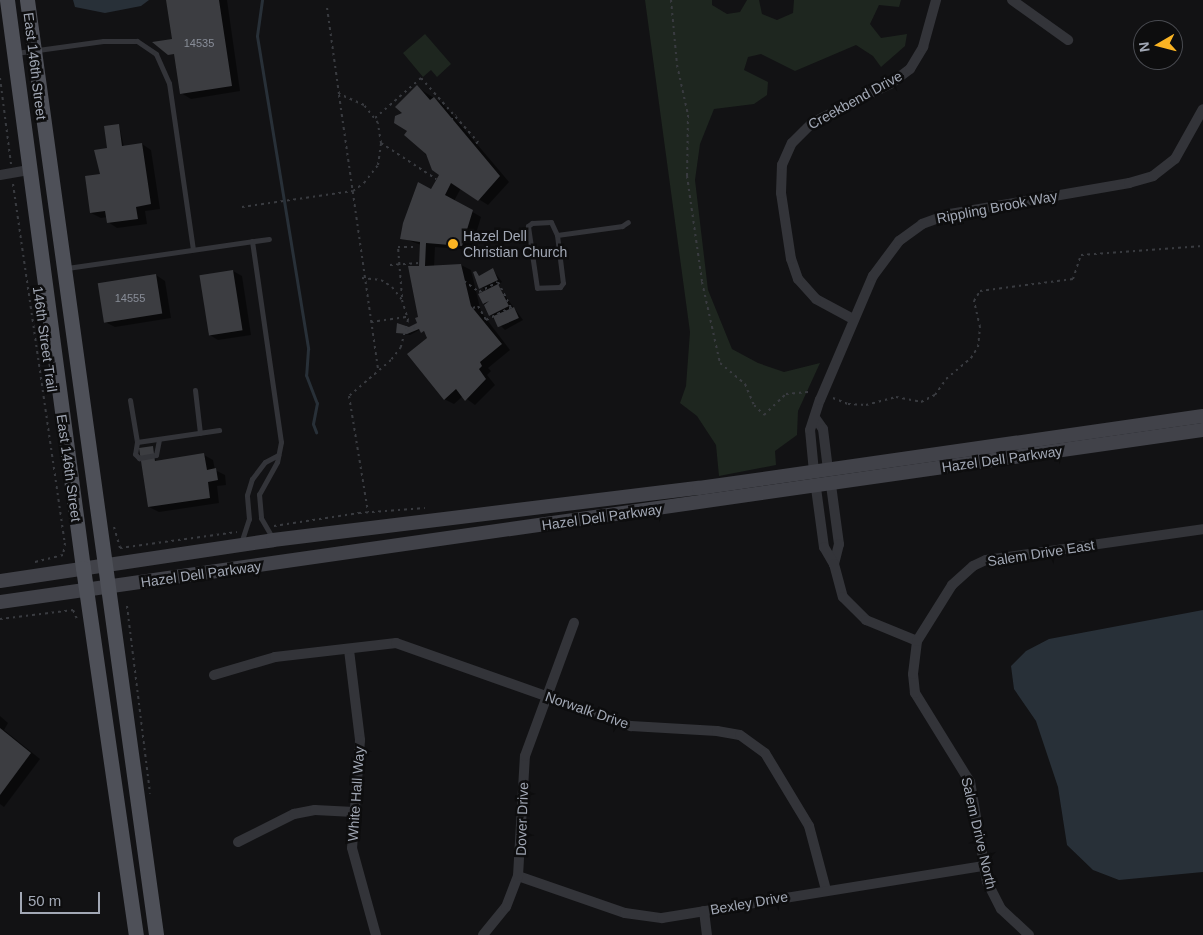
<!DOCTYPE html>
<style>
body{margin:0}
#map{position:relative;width:1203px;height:935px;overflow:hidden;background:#121214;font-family:Arial,sans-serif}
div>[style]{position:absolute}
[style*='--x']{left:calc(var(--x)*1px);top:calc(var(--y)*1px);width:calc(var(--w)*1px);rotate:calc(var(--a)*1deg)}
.green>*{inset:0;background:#1e261f}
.water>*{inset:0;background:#283038}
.shadow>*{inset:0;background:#0007}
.stream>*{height:3px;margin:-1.5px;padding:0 1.5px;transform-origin:1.5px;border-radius:1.5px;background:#283038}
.building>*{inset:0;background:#3c3d41;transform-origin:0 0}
.path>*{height:2px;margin-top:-1px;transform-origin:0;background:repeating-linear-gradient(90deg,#393b40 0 2.5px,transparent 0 6.5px)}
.service>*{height:5px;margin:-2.5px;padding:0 2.5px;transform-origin:2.5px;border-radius:2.5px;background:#333439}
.minor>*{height:10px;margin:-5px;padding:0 5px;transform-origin:5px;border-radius:5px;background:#333439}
.secondary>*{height:14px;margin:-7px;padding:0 7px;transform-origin:7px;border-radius:7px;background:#414249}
.primary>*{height:15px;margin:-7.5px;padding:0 7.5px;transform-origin:7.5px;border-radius:7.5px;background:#4e5058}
.dots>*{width:14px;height:14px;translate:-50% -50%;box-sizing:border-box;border:2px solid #0d0d0e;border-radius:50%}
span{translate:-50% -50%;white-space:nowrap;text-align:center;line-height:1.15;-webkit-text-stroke:5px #0d0d0e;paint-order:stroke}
.number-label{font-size:11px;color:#888d98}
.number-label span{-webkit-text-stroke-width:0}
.street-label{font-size:14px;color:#a2a8b5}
.poi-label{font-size:14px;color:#a2a8b5}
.left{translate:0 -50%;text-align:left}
.north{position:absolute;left:1133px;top:20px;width:50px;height:50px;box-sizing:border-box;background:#0d0d0e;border:1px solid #494b51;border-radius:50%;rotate:262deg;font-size:14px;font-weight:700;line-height:20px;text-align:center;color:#a2a8b5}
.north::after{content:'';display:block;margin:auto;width:18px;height:22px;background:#fbb423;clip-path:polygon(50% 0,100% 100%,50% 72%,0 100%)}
.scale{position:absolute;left:20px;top:892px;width:80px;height:22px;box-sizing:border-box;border:2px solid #a2a8b5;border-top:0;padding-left:6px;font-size:15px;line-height:18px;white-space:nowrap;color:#a2a8b5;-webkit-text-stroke:4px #0d0d0e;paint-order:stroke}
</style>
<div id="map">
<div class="green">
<div style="clip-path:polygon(645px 0,712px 0,712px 5px,727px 14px,740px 12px,747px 0,759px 0,762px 14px,777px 20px,793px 13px,794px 0,901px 0,899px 7px,879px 5px,870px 24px,881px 38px,907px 34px,905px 46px,881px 67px,873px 56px,856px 45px,795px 71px,761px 54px,748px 57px,744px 70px,768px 82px,767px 95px,754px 104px,714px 109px,700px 144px,695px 180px,708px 290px,732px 349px,758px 363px,784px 372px,820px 363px,798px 411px,797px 435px,775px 451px,776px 465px,719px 476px,716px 445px,697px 416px,680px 403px,686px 386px,690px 332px)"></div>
<div style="clip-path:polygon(425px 34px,451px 64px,437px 77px,431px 70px,423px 77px,403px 53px)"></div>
</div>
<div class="water">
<div style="clip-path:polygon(73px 0,149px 0,141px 6px,105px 13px,75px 7px)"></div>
<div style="clip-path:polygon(1203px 610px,1203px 872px,1119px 880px,1093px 870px,1067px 845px,1058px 787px,1036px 721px,1014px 689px,1011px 666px,1026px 651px,1049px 639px)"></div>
</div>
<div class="shadow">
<div style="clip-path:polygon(167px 0,227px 0,240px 91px,191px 99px,181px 93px,176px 54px,169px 54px,174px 41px)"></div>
<div style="clip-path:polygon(417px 87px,443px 104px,509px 182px,488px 205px,461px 188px,454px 201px,481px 217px,471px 250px,435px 247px,434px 267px,461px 265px,471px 270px,481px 312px,510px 350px,488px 368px,491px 371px,487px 375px,495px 385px,475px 405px,463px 396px,454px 404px,444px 399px,428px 336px,421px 329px,410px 335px,398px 333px,417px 324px,420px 317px,409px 267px,420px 267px,421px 245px,402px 238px,440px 175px,409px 131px,404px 113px)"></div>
<div style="clip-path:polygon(119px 125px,124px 147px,142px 144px,151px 150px,160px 209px,145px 211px,147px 224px,117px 228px,108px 222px,107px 217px,101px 218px,91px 213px)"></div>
<div style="clip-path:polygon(493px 270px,502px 282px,497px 285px,523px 320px,505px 330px,490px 315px,479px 294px,485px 291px,475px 279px)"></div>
<div style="clip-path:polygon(233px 271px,242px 276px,251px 335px,218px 340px,208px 334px)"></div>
<div style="clip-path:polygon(156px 275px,165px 281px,171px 318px,115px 327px,105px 322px)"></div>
<div style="clip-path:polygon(153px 447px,156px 462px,204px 455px,213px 460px,215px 470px,225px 475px,226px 485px,217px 486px,219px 503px,159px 512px,149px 507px)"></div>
<div style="clip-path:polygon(0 716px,8px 723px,4px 730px,40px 759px,4px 807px,0 804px)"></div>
</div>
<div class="stream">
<div style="--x:262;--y:0;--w:36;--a:98"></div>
<div style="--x:257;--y:36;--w:317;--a:80.7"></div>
<div style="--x:308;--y:349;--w:26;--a:94"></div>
<div style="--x:306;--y:375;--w:30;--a:69"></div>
<div style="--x:317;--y:403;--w:21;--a:101"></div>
<div style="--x:313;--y:424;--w:9;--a:69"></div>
</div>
<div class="building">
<div style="clip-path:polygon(166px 0,219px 0,232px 86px,180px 94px,174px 54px,168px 55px,152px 42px,172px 39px)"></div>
<div style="clip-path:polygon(417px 85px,430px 100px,434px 97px,500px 176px,478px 201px,451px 183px,445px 195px,473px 210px,462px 246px,426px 243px,425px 266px,461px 264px,471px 306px,502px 344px,480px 362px,482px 366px,479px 369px,486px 379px,465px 401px,456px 389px,444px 400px,407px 354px,427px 338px,424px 331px,421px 333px,419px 329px,407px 334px,396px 333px,397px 323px,409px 327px,417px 323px,415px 318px,418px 317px,408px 266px,419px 266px,420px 242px,400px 239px,403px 223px,418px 182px,431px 189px,439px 175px,432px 170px,426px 154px,404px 135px,407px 131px,394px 123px,395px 116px,402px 113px,395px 107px)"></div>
<div style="clip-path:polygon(119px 124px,122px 146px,142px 143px,151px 204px,136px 207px,138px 219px,107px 223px,105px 211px,90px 213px,85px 176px,100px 174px,94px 150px,107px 148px,104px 126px)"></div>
<div style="clip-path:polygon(493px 268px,498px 280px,479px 289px,473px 272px,476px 271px,479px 276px)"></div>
<div style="left:233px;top:270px;width:61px;height:34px;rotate:81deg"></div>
<div style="left:156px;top:274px;width:40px;height:59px;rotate:81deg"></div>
<div style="clip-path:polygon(498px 284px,509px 306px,489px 316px,484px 305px,489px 301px,483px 304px,478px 294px)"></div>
<div style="left:514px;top:307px;width:12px;height:23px;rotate:66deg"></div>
<div style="clip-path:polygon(153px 446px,155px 461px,204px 453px,207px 470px,216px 468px,218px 480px,208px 482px,210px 498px,148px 507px,139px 448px)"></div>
<div style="clip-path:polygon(0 728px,31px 753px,0 795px)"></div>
</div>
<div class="path">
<div style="--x:671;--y:0;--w:65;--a:84.7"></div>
<div style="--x:677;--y:65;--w:51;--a:77.6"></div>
<div style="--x:688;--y:115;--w:61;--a:90.9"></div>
<div style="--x:687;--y:176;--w:107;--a:81.9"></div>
<div style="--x:702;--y:282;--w:83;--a:77.5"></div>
<div style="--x:720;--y:363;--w:33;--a:40"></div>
<div style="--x:745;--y:384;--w:23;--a:67"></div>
<div style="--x:754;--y:405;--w:14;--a:45"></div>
<div style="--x:764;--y:415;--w:30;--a:-44"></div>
<div style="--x:786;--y:394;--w:25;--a:-5"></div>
<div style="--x:0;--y:78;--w:87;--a:82.7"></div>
<div style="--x:339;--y:95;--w:278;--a:81.9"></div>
<div style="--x:375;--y:118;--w:61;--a:-41"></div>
<div style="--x:421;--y:78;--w:86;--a:48.3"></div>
<div style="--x:478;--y:142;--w:5;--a:143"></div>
<div style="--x:451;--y:120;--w:7;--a:-45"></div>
<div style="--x:381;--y:143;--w:66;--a:33.2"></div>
<div style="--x:13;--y:184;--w:363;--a:81.8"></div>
<div style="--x:65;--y:543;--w:12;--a:99"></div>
<div style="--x:63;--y:555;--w:32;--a:166"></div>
<div style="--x:242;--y:207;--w:112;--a:-8.2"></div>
<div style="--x:353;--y:191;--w:14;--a:-36"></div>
<div style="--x:364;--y:183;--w:23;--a:-52"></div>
<div style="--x:378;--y:165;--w:22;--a:-82"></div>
<div style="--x:381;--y:143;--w:20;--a:-99"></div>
<div style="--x:378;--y:123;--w:23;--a:-128"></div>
<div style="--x:364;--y:105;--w:27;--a:-156"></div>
<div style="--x:339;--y:94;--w:87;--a:-97.9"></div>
<div style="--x:390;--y:265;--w:29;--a:-4"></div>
<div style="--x:362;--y:278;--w:19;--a:6"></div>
<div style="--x:381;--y:280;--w:13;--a:32"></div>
<div style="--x:392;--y:287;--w:16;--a:52"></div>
<div style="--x:402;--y:300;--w:21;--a:73"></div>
<div style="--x:408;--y:320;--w:28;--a:105"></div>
<div style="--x:401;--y:347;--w:16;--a:128"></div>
<div style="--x:391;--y:360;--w:55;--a:139.4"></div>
<div style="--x:349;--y:396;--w:118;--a:80.7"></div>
<div style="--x:464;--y:281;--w:19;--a:36"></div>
<div style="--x:479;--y:292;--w:21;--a:-28"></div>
<div style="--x:498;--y:282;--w:28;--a:63"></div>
<div style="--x:402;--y:297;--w:50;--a:-94.6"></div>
<div style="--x:398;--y:247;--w:15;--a:0"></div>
<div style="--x:473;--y:308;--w:5;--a:-22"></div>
<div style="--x:478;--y:306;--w:16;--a:60"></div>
<div style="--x:486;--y:320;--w:31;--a:-27"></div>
<div style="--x:371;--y:322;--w:37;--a:-8"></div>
<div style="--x:407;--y:331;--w:12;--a:-24"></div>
<div style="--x:833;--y:398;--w:16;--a:22"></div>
<div style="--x:848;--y:404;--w:18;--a:3"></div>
<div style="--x:866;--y:405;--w:31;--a:-15"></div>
<div style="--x:896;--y:397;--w:25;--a:11"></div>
<div style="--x:921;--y:402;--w:16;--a:-27"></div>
<div style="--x:935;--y:395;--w:19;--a:-55"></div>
<div style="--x:946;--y:379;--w:33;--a:-40"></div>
<div style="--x:971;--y:358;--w:13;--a:-58"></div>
<div style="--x:978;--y:347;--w:20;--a:-84"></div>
<div style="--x:980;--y:327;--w:27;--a:-103"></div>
<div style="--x:974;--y:301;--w:12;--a:-59"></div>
<div style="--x:980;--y:291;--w:94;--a:-7.4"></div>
<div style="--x:1073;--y:279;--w:25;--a:-72"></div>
<div style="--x:1081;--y:255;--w:122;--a:-4.2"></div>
<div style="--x:274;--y:526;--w:86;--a:-8.7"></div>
<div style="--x:359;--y:513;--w:66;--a:-4.3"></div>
<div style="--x:114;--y:527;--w:22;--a:74"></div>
<div style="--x:120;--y:548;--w:118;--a:-7.8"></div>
<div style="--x:127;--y:606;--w:189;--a:83"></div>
<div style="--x:0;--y:619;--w:74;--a:-7"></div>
<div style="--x:73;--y:610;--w:10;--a:66"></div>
</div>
<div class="service">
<div style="--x:16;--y:53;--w:88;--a:-7.9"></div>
<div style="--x:103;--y:41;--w:34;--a:0"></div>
<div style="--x:137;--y:41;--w:23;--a:34"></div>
<div style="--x:156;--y:54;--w:32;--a:66"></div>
<div style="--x:169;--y:83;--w:168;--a:81.8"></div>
<div style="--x:557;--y:235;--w:48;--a:82.9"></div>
<div style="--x:563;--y:283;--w:5;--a:127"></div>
<div style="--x:560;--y:287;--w:23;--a:178"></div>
<div style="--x:537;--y:288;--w:63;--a:-98.3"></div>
<div style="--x:528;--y:226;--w:5;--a:-37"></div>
<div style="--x:532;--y:223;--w:19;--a:-3"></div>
<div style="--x:551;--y:222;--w:14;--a:65"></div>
<div style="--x:557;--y:235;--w:66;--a:-7.9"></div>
<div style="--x:622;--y:226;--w:7;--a:-34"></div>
<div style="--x:252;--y:241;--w:203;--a:81.8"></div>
<div style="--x:281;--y:442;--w:20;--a:101"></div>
<div style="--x:277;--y:462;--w:37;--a:119"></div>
<div style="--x:259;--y:494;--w:24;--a:85"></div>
<div style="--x:261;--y:518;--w:24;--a:60"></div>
<div style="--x:67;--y:268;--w:204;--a:-8.2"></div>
<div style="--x:195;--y:390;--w:43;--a:83.4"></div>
<div style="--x:130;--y:400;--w:43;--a:80.5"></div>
<div style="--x:137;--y:442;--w:83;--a:-8.3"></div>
<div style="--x:137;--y:442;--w:12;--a:99"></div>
<div style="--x:135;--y:454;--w:6;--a:45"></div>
<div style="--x:139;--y:458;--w:17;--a:-10"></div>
<div style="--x:156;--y:455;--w:16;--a:-79"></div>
<div style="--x:241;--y:543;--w:25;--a:-72"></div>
<div style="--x:249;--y:519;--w:24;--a:-95"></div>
<div style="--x:247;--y:495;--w:17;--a:-73"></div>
<div style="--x:252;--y:479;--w:21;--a:-53"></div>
<div style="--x:265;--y:462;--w:15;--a:-28"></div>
</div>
<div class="minor">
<div style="--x:1012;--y:0;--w:69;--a:35.5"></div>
<div style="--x:0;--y:175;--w:29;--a:-10"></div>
<div style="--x:853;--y:319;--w:42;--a:-151.6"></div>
<div style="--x:816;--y:299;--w:27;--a:-132"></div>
<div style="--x:798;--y:279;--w:21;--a:-109"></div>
<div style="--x:791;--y:259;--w:67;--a:-98.6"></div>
<div style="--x:781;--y:193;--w:28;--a:-88"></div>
<div style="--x:782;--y:165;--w:24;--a:-66"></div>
<div style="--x:792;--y:143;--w:28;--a:-45"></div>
<div style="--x:812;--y:123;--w:87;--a:-26.6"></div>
<div style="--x:890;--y:84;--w:25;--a:-37"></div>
<div style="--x:910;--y:69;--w:26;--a:-59"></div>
<div style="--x:923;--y:47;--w:49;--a:-74.5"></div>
<div style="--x:816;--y:419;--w:12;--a:55"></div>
<div style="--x:823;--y:429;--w:41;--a:83"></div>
<div style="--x:814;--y:472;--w:42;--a:-95.4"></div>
<div style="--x:810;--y:430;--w:32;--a:-72"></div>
<div style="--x:820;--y:400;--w:135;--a:-66.9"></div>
<div style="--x:873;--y:276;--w:44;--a:-53.4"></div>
<div style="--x:899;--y:241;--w:29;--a:-36"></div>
<div style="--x:922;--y:224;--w:30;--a:-20"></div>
<div style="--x:950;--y:214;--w:182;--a:-9.8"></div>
<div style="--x:1129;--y:183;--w:25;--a:-16"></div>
<div style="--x:1153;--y:176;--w:28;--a:-38"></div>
<div style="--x:1175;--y:159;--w:57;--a:-60.8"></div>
<div style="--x:831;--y:485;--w:60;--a:82.3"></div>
<div style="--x:839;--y:544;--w:21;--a:104"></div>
<div style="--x:816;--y:488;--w:60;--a:82.3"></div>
<div style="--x:824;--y:547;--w:20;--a:60"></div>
<div style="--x:834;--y:564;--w:34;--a:75"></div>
<div style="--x:843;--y:597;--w:33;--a:45"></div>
<div style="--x:866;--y:620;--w:55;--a:22.4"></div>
<div style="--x:349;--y:650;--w:91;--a:83"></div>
<div style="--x:360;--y:740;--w:108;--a:94.2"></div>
<div style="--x:352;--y:848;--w:90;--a:74.6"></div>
<div style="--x:214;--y:675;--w:64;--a:-16.4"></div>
<div style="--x:275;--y:657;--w:122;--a:-6.6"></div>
<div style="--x:396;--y:643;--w:249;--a:19.5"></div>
<div style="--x:631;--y:726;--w:86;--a:3.3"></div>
<div style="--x:717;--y:731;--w:23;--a:10"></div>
<div style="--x:740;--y:735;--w:31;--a:36"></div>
<div style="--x:765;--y:753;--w:85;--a:58.9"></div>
<div style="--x:809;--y:826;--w:66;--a:75.1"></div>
<div style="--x:238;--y:842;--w:63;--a:-26.6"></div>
<div style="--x:294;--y:814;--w:21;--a:-11"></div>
<div style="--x:315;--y:810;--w:39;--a:3"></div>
<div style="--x:518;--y:876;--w:113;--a:19.1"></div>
<div style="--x:625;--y:913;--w:37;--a:8"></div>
<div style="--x:662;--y:918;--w:326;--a:-9.2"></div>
<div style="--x:704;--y:911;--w:24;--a:83"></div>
<div style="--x:483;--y:935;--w:36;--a:-51"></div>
<div style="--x:506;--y:907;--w:33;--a:-69"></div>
<div style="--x:518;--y:876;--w:120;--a:-86.7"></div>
<div style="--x:525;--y:756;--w:142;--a:-69.8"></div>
<div style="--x:1029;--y:935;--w:38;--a:-137"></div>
<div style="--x:1001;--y:909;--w:30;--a:-117"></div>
<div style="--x:987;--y:882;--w:101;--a:-99.6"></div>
<div style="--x:970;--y:782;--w:105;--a:-121.7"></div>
<div style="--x:915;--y:693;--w:19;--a:-96"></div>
<div style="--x:913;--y:674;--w:33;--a:-83"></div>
<div style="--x:917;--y:641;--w:66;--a:-58"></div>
<div style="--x:952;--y:585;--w:28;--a:-42"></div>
<div style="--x:973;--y:566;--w:14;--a:-25"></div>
<div style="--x:986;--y:560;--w:219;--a:-8.1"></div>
</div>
<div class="secondary">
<div style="--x:0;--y:581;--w:276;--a:-8.5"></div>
<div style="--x:273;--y:540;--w:429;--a:-7"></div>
<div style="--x:699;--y:488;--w:509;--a:-8.13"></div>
<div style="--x:0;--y:602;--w:1215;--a:-8.14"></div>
</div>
<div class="primary">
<div style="--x:7;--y:0;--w:573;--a:82.38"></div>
<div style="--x:83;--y:568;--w:371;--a:81.8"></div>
<div style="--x:27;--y:0;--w:944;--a:82.14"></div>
</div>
<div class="dots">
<div style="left:453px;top:244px;background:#fbb423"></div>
</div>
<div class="number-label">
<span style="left:199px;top:43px">14535</span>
<span style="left:130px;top:298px">14555</span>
</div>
<div class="street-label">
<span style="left:35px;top:66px;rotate:83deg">East 146th Street</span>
<span style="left:855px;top:100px;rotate:-29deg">Creekbend Drive</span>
<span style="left:997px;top:207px;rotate:-11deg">Rippling Brook Way</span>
<span style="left:45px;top:339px;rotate:82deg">146th Street Trail</span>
<span style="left:1002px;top:459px;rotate:-8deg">Hazel Dell Parkway</span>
<span style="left:69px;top:468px;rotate:82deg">East 146th Street</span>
<span style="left:602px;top:517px;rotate:-8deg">Hazel Dell Parkway</span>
<span style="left:1041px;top:553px;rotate:-9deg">Salem Drive East</span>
<span style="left:201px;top:574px;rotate:-8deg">Hazel Dell Parkway</span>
<span style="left:587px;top:710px;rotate:19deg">Norwalk Drive</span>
<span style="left:356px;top:794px;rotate:-86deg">White Hall Way</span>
<span style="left:522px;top:819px;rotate:-88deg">Dover Drive</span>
<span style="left:979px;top:833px;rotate:77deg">Salem Drive North</span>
<span style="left:749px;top:903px;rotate:-10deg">Bexley Drive</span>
</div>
<div class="poi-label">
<span class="left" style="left:463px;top:244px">Hazel Dell<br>Christian Church</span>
</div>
<div class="north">N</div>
<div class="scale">50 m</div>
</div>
